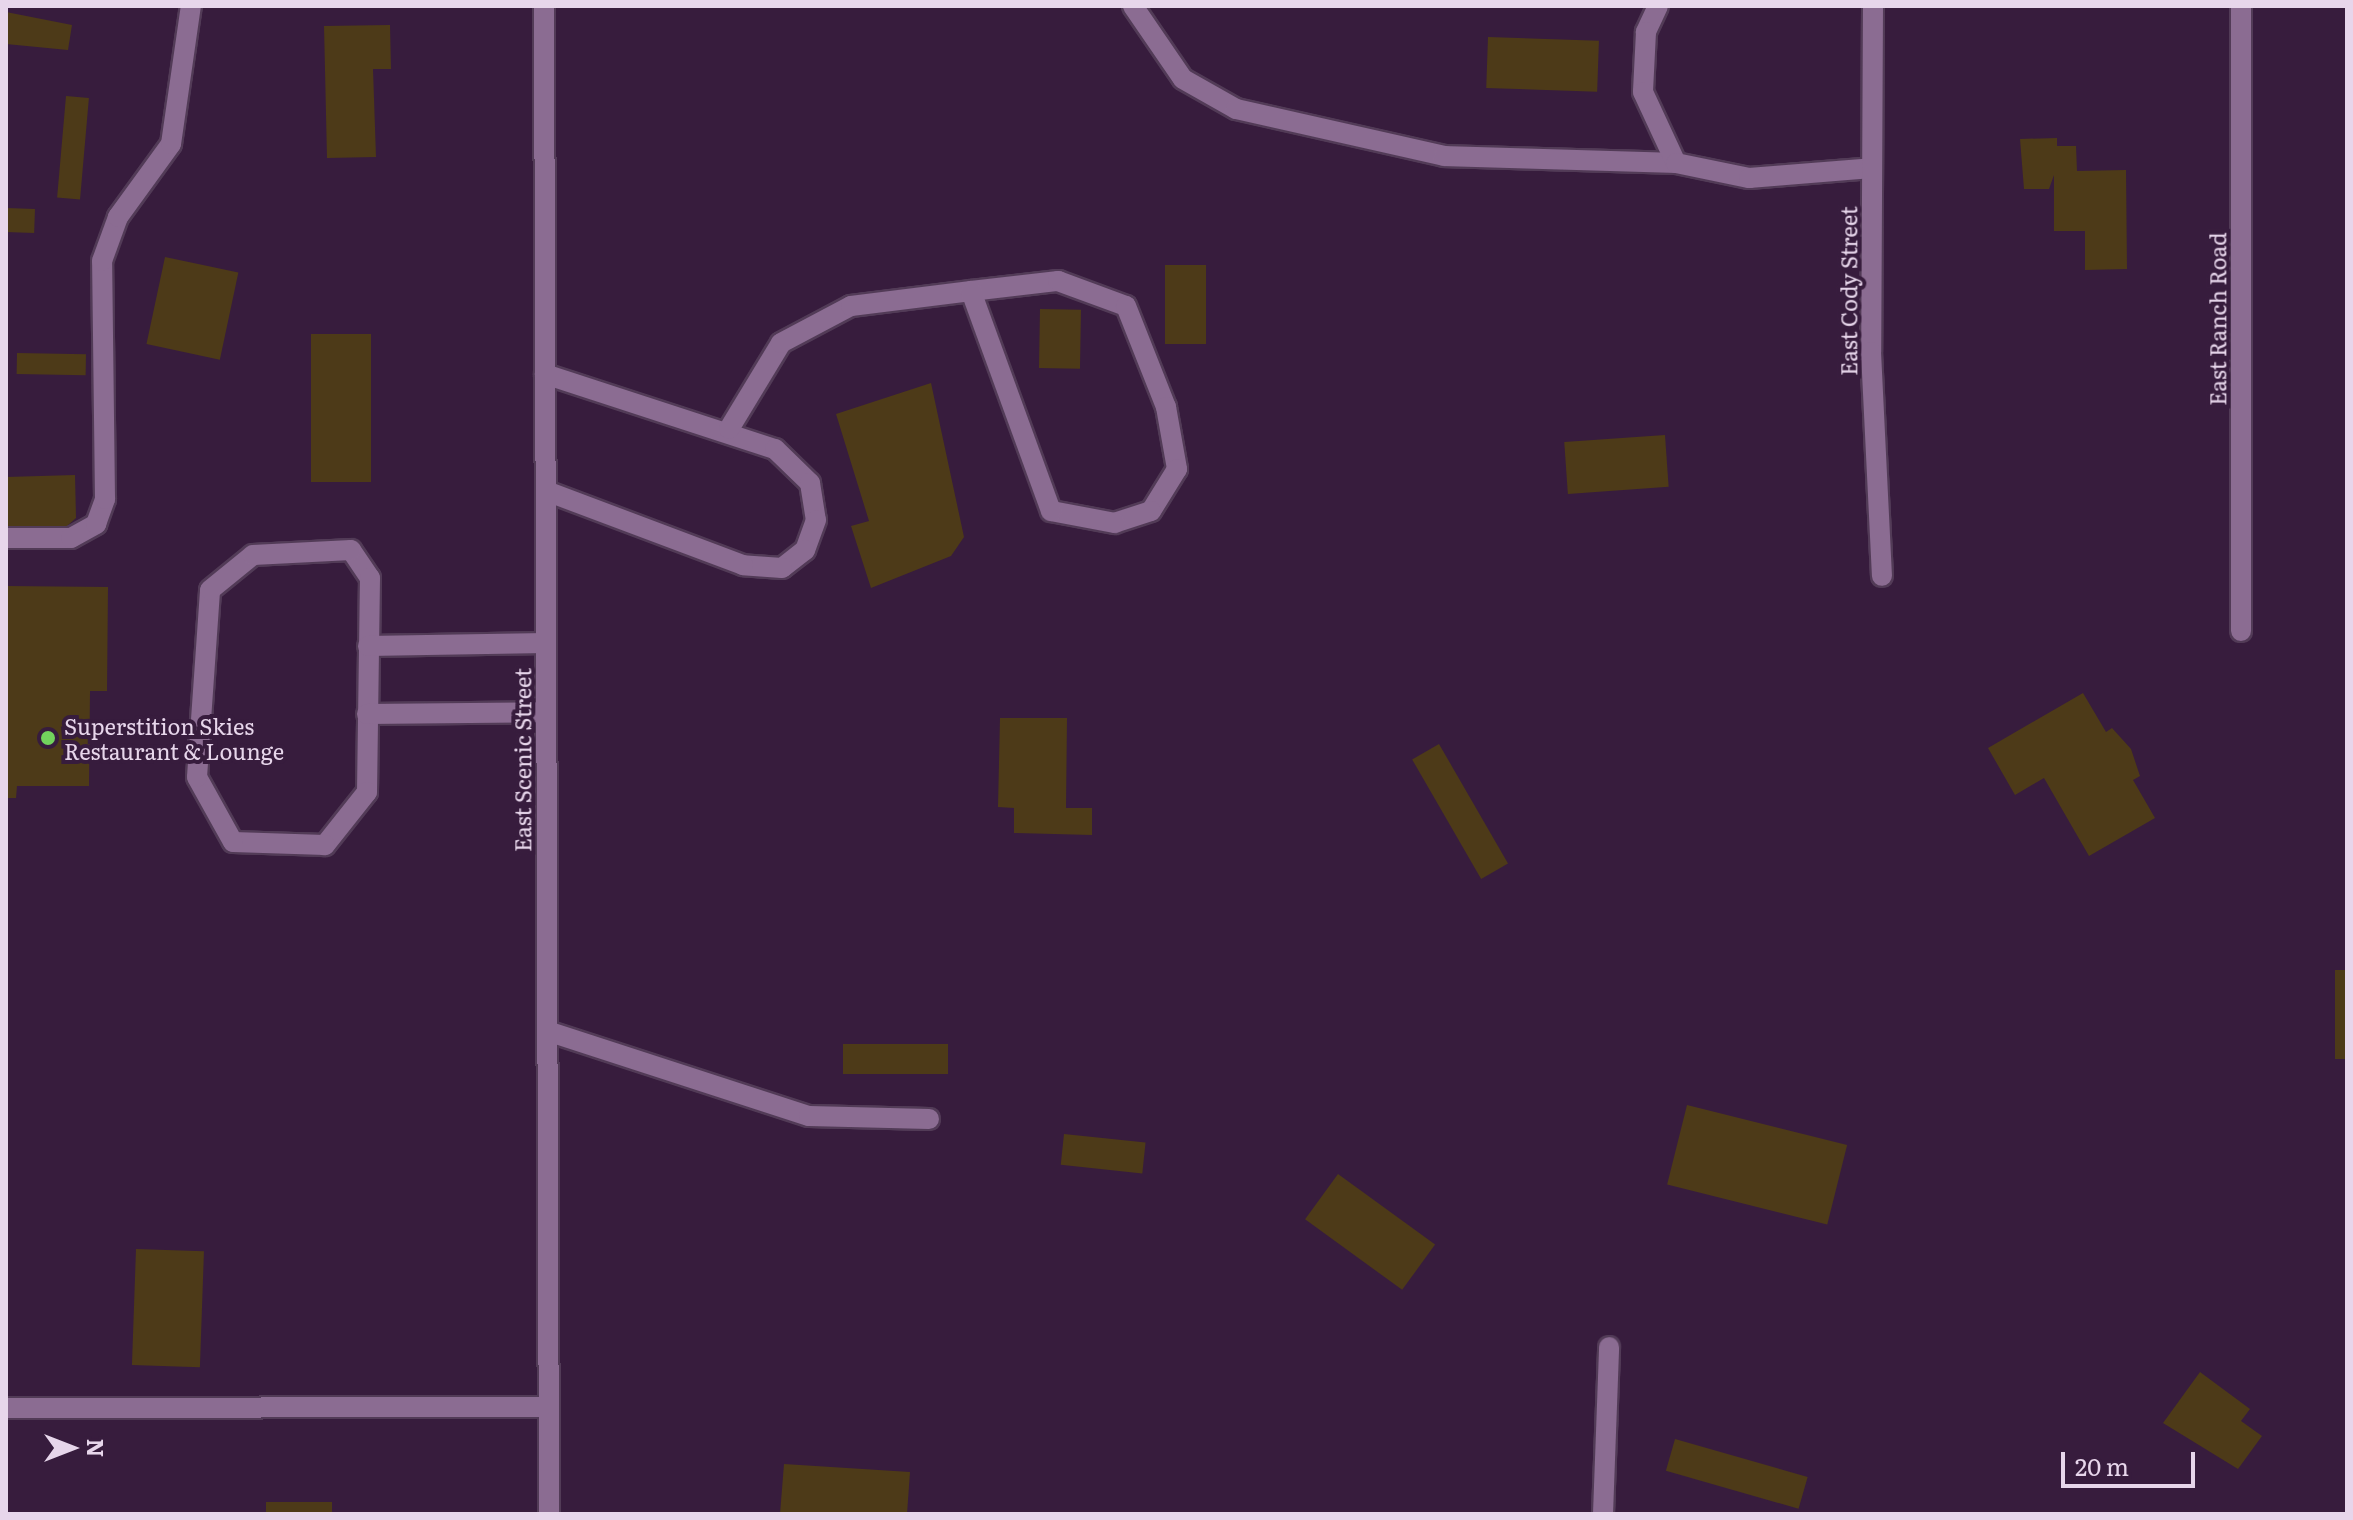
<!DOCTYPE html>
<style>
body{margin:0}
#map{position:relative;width:2353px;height:1520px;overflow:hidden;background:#371c3d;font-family:Literata,serif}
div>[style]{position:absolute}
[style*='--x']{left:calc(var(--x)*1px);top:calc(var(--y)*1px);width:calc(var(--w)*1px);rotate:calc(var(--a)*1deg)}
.building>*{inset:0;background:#4d3a18;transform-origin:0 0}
.roads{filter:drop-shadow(2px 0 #523b57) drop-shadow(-2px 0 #523b57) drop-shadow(0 2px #523b57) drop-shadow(0 -2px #523b57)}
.lane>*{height:20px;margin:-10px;padding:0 10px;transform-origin:10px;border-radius:10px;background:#8b6c92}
.street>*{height:20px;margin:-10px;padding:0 10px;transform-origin:10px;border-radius:10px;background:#8b6c92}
.dots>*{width:22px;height:22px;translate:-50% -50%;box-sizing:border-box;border:4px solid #371c3d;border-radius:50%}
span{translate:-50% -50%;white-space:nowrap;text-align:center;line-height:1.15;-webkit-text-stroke:8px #371c3d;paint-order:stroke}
.street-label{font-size:22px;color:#e7d6eb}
.poi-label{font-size:22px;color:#e7d6eb}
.left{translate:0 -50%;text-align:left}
.frame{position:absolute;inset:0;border:8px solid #e7d6eb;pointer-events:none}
.north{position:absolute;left:32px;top:1408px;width:80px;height:80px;-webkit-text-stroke:6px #371c3d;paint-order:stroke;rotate:90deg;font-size:22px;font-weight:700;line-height:32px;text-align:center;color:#e7d6eb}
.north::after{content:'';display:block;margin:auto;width:28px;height:36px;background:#e7d6eb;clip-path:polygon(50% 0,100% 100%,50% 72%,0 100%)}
.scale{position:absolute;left:2061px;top:1452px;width:134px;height:36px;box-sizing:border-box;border:4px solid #e7d6eb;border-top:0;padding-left:10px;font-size:24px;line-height:28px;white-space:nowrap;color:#e7d6eb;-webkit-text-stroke:6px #371c3d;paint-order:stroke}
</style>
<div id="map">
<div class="building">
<div style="clip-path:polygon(6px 12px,72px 25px,68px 50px,6px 44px)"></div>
<div style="clip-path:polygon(390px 25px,391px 69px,373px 69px,376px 157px,327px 158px,324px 26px)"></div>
<div style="left:1488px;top:37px;width:111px;height:51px;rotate:2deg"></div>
<div style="left:66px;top:96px;width:23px;height:102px;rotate:5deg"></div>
<div style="clip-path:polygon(2057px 138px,2057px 146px,2076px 146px,2077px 171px,2126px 170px,2127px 269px,2085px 270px,2085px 231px,2054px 231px,2054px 175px,2049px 189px,2024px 189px,2020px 139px)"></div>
<div style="left:6px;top:208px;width:29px;height:24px;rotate:2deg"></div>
<div style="left:165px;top:257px;width:75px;height:89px;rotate:12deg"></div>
<div style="left:1165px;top:265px;width:41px;height:79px"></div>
<div style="left:1040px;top:309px;width:41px;height:59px;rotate:1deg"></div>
<div style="left:311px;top:334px;width:60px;height:148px"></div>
<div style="left:17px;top:353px;width:69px;height:21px;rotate:1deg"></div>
<div style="clip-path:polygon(931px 383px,964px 537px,951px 556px,871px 588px,851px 526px,869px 521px,836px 414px)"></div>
<div style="left:1665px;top:435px;width:52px;height:101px;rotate:86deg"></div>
<div style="clip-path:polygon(75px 475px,76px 518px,67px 526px,6px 527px,6px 477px)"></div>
<div style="clip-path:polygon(6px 586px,108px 587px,107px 691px,90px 691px,89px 786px,17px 786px,16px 798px,6px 798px)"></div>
<div style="clip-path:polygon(2083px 693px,2106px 732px,2112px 728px,2131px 749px,2140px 776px,2133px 780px,2155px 818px,2089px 856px,2044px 778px,2015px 795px,1988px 748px)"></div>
<div style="clip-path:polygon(1000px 718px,1067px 718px,1066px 808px,1092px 808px,1092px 835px,1014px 833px,1014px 808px,998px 807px)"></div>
<div style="left:1439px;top:744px;width:138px;height:31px;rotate:60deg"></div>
<div style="left:2335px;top:970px;width:12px;height:89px"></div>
<div style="left:948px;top:1044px;width:30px;height:105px;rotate:90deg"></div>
<div style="left:1687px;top:1105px;width:165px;height:82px;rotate:14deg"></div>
<div style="left:1064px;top:1134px;width:82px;height:31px;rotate:6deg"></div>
<div style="left:1338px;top:1174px;width:120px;height:56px;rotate:36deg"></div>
<div style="left:136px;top:1249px;width:68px;height:116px;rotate:2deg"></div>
<div style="clip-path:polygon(2200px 1372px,2250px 1409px,2241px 1421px,2262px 1436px,2238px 1469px,2163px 1423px)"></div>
<div style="left:1675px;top:1439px;width:138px;height:33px;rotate:16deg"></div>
<div style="clip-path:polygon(784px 1464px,910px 1472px,907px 1514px,780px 1514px)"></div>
<div style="left:332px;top:1502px;width:12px;height:66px;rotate:90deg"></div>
</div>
<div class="roads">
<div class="lane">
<div style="--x:1133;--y:6;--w:88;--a:55.6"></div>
<div style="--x:1183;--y:79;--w:61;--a:29.5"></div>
<div style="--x:1236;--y:109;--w:213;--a:12.7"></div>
<div style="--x:1444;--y:156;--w:232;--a:1.7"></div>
<div style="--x:1658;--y:6;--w:29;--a:115"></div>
<div style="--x:1646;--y:32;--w:60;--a:92.9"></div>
<div style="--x:1643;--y:92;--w:78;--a:65.1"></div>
<div style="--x:1676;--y:163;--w:75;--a:11.6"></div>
<div style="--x:1749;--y:178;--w:123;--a:-4.6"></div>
<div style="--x:2241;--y:6;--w:625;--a:90"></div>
<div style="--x:545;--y:374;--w:242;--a:18.1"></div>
<div style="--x:775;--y:449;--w:49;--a:44.2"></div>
<div style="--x:810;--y:483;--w:37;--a:81"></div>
<div style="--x:816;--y:520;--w:32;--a:110"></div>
<div style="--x:805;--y:550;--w:29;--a:142"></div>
<div style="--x:782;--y:568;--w:39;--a:-176"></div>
<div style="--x:743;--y:565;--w:210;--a:-159.4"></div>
<div style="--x:729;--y:429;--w:100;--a:-58.8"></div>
<div style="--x:781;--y:343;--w:79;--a:-27.9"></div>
<div style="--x:851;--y:306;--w:121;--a:-7.1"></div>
<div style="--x:971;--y:291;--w:88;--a:-6.6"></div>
<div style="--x:1058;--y:281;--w:72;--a:20.2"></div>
<div style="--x:1126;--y:306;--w:109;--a:68.4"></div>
<div style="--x:1166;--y:407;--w:63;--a:79.9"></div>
<div style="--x:1177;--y:469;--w:49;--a:121.8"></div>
<div style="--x:1151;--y:511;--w:38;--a:162"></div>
<div style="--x:1115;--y:523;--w:65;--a:-169.4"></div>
<div style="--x:1051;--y:511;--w:234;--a:-110"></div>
<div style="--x:6;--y:538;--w:65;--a:0"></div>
<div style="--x:71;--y:538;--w:29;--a:-29"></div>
<div style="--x:96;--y:524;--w:27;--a:-70"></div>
<div style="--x:105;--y:499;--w:238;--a:-90.7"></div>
<div style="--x:102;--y:261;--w:47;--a:-70"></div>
<div style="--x:118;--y:217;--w:90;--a:-54"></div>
<div style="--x:171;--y:144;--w:139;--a:-81.8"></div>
<div style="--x:351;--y:550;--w:34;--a:56"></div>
<div style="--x:370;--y:578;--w:214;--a:90.8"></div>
<div style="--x:367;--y:792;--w:68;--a:128.4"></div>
<div style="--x:325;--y:845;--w:92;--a:-178.1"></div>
<div style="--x:233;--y:842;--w:74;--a:-119"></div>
<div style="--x:197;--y:777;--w:187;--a:-86"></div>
<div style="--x:210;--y:590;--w:55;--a:-39.1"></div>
<div style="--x:253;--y:555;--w:98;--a:-2.9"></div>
<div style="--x:368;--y:646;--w:178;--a:-1"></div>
<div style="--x:367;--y:714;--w:179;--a:-0.6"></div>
<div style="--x:547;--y:1031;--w:275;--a:18"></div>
<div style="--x:809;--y:1116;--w:120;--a:1.4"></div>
<div style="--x:6;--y:1408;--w:542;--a:-0.11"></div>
<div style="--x:1603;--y:1514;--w:167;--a:-87.9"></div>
</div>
<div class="street">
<div style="--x:544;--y:6;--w:1508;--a:89.81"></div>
<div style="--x:1873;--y:6;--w:346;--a:90.3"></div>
<div style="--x:1871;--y:352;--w:224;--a:87.2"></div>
</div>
</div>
<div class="dots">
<div style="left:48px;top:738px;background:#72d25d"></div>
</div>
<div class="street-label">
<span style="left:1848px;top:291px;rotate:-90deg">East Cody Street</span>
<span style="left:2217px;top:319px;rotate:-90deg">East Ranch Road</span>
<span style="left:522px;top:760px;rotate:-90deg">East Scenic Street</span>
</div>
<div class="poi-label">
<span class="left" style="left:64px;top:738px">Superstition Skies<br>Restaurant &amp; Lounge</span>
</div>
<div class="frame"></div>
<div class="north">N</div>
<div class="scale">20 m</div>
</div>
